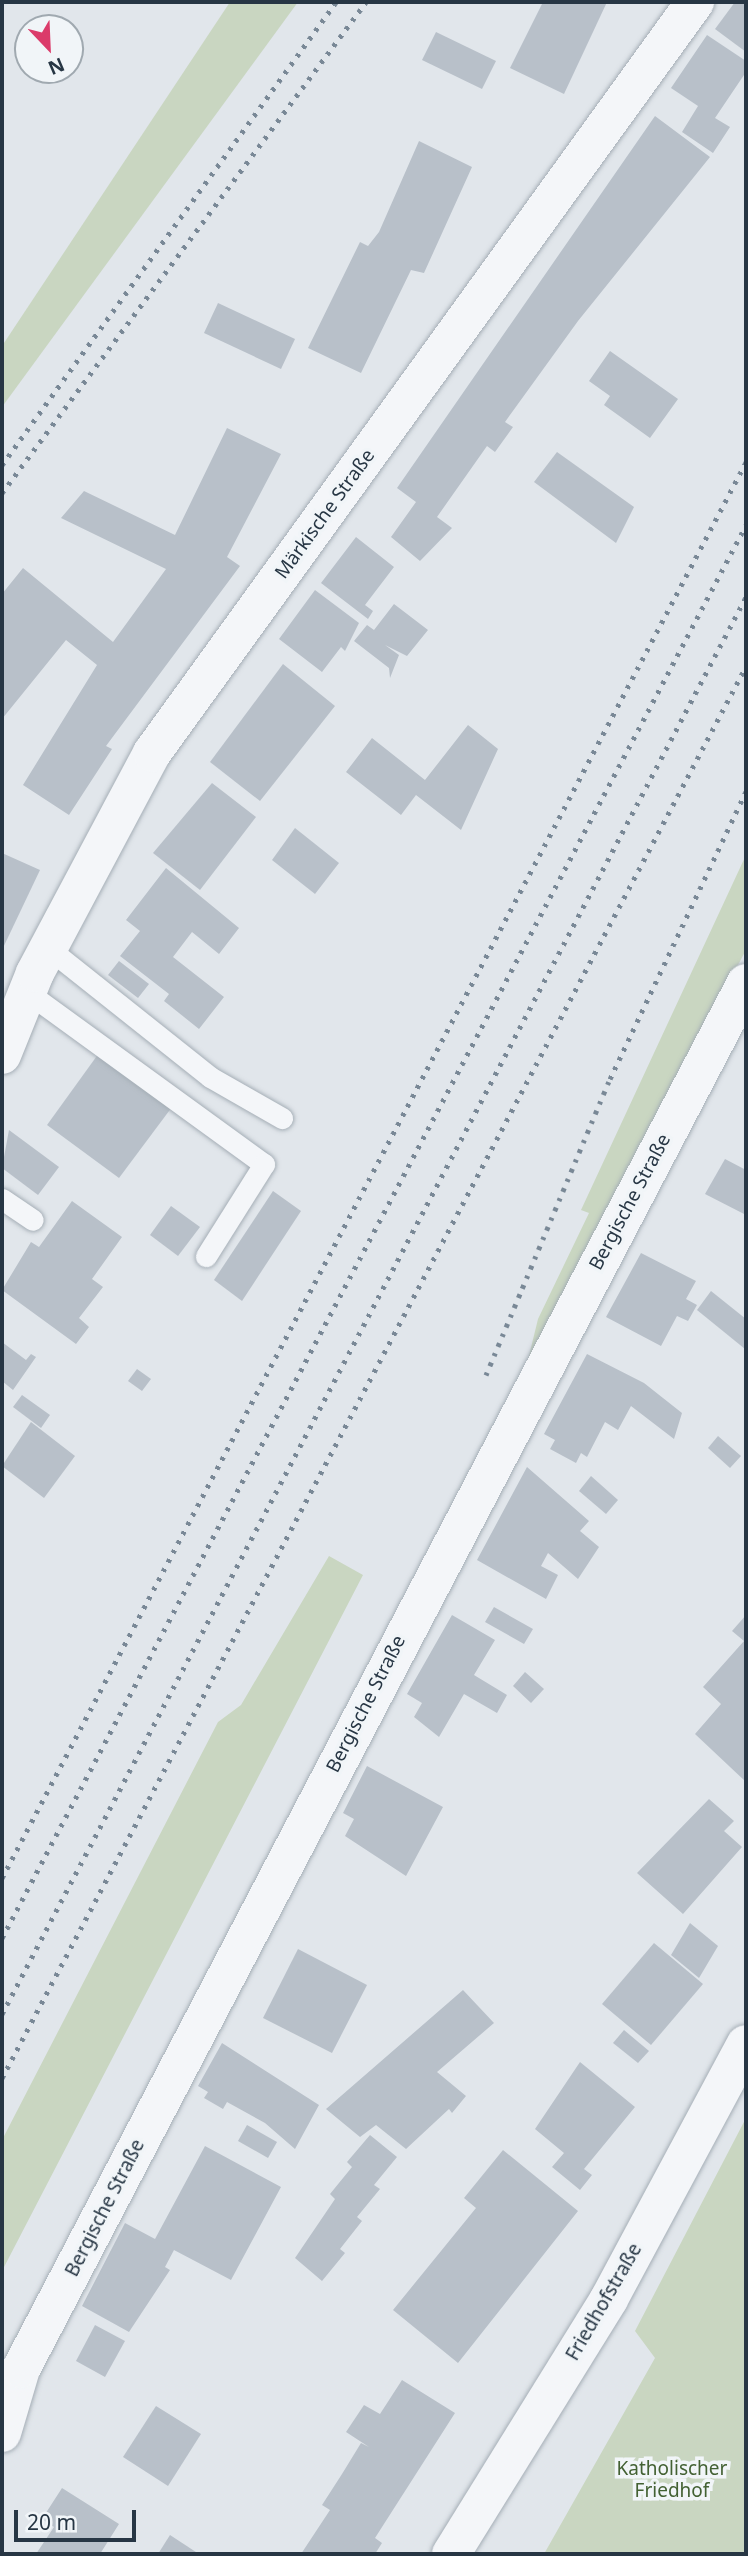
<!DOCTYPE html>
<html>
<head>
<meta charset="utf-8">
<style>
	body { margin:0 }
	#map { position:relative; width:748px; height:2556px; overflow:hidden; background:#e1e6eb; font-family:"Noto Sans",sans-serif }
	div>[style] { position:absolute }
	[style*='--x'] { left:calc(var(--x)*1px); top:calc(var(--y)*1px); width:calc(var(--w)*1px); rotate:calc(var(--a)*1deg) }
	.green>* { inset:0; background:#c9d6c1 }
	.building>* { inset:0; background:#b8c0c9 }
	.roads { filter:drop-shadow(0 0 2px #a5aeb6) drop-shadow(0 0 2px #a5aeb6) }
	.service>* { height:21px; margin:-10.5px; padding:0 10.5px; transform-origin:10.5px; border-radius:10.5px; background:#f4f6f9 }
	.minor>* { height:38px; margin:-19px; padding:0 19px; transform-origin:19px; border-radius:19px; background:#f4f6f9 }
	.rail>* { height:5px; margin-top:-2.5px; transform-origin:0; background:repeating-linear-gradient(90deg,#798896 0 3.5px,transparent 0 10.5px) }
	span { translate:-50% -50%; white-space:nowrap; text-align:center; line-height:1.15; -webkit-text-stroke:7px #f1f5f8; paint-order:stroke }
	.street-label { font-size:19px; color:#273644 }
	.park-label { font-size:19px; color:#436133 }
	.frame { position:absolute; inset:0; border:4px solid #273644; pointer-events:none }
	.north { position:absolute; left:14px; top:14px; width:70px; height:70px; box-sizing:border-box; background:#f1f5f8; border:2px solid #a0a9b0; border-radius:50%; rotate:157deg; font-size:19px; font-weight:700; line-height:28px; text-align:center; color:#273644 }
	.north::after { content:''; display:block; margin:auto; width:24px; height:32px; background:#db3b6a; clip-path:polygon(50% 0,100% 100%,50% 72%,0 100%) }
	.scale { position:absolute; left:14px; top:2510px; width:122px; height:32px; box-sizing:border-box; border:4px solid #273644; border-top:0; padding-left:9px; font-size:21px; line-height:24px; white-space:nowrap; color:#273644; -webkit-text-stroke:5px #f1f5f8; paint-order:stroke }
</style>
</head>
<body>
<div id="map">
	<div class="green">
		<i style="clip-path:polygon(230px 2px,298px 2px,2px 407px,2px 346px)"></i>
		<i style="clip-path:polygon(746px 855px,746px 950px,528px 1360px,538px 1319px,589px 1213px,581px 1210px)"></i>
		<i style="clip-path:polygon(329px 1556px,363px 1575px,2px 2271px,2px 2140px,218px 1722px,241px 1705px)"></i>
		<i style="clip-path:polygon(746px 2118px,746px 2554px,544px 2554px,655px 2358px,635px 2331px)"></i>
	</div>
	<div class="building">
		<i style="clip-path:polygon(543px 2px,607px 2px,564px 94px,510px 68px)"></i>
		<i style="clip-path:polygon(735px 2px,746px 2px,746px 52px,715px 29px)"></i>
		<i style="clip-path:polygon(436px 32px,496px 61px,482px 89px,422px 60px)"></i>
		<i style="clip-path:polygon(707px 35px,746px 61px,746px 72px,715px 118px,730px 127px,713px 153px,682px 132px,698px 106px,671px 88px)"></i>
		<i style="clip-path:polygon(655px 116px,710px 157px,578px 321px,505px 422px,513px 427px,495px 452px,487px 446px,437px 517px,452px 528px,420px 561px,391px 537px,416px 502px,397px 488px)"></i>
		<i style="clip-path:polygon(419px 141px,472px 167px,424px 273px,411px 270px,361px 373px,308px 348px,360px 242px,368px 246px,379px 232px)"></i>
		<i style="clip-path:polygon(218px 303px,295px 339px,281px 369px,204px 333px)"></i>
		<i style="clip-path:polygon(610px 351px,678px 399px,650px 438px,604px 405px,610px 396px,589px 381px)"></i>
		<i style="clip-path:polygon(227px 428px,281px 454px,227px 557px,240px 566px,106px 746px,112px 749px,69px 815px,23px 785px,97px 665px,66px 640px,2px 719px,2px 594px,23px 568px,113px 642px,166px 569px,61px 518px,84px 491px,175px 535px)"></i>
		<i style="clip-path:polygon(557px 452px,634px 507px,616px 543px,534px 482px)"></i>
		<i style="clip-path:polygon(356px 537px,394px 567px,365px 605px,373px 611px,368px 619px,321px 583px)"></i>
		<i style="clip-path:polygon(315px 590px,359px 623px,345px 651px,341px 647px,322px 672px,279px 639px)"></i>
		<i style="clip-path:polygon(394px 604px,428px 630px,407px 656px,385px 645px,399px 655px,390px 678px,389px 668px,354px 641px,367px 625px,374px 630px)"></i>
		<i style="clip-path:polygon(283px 664px,335px 706px,260px 801px,210px 762px)"></i>
		<i style="clip-path:polygon(468px 725px,498px 749px,461px 830px,416px 795px,401px 815px,346px 772px,372px 738px,425px 780px)"></i>
		<i style="clip-path:polygon(212px 783px,256px 817px,200px 890px,153px 853px)"></i>
		<i style="clip-path:polygon(295px 828px,339px 863px,315px 894px,272px 860px)"></i>
		<i style="clip-path:polygon(2px 853px,40px 870px,2px 950px)"></i>
		<i style="clip-path:polygon(166px 868px,239px 928px,219px 954px,192px 932px,173px 957px,224px 997px,199px 1029px,164px 1001px,169px 994px,120px 956px,140px 931px,126px 920px)"></i>
		<i style="clip-path:polygon(119px 961px,149px 984px,138px 998px,108px 975px)"></i>
		<i style="clip-path:polygon(99px 1053px,172px 1107px,119px 1178px,47px 1125px)"></i>
		<i style="clip-path:polygon(9px 1130px,59px 1167px,38px 1195px,2px 1168px)"></i>
		<i style="clip-path:polygon(725px 1159px,746px 1170px,746px 1215px,705px 1194px)"></i>
		<i style="clip-path:polygon(273px 1191px,301px 1211px,242px 1301px,214px 1280px)"></i>
		<i style="clip-path:polygon(72px 1201px,122px 1237px,92px 1279px,103px 1287px,79px 1318px,89px 1327px,76px 1344px,2px 1290px,31px 1242px,39px 1247px)"></i>
		<i style="clip-path:polygon(171px 1206px,200px 1227px,178px 1256px,150px 1235px)"></i>
		<i style="clip-path:polygon(641px 1253px,696px 1281px,686px 1299px,697px 1305px,688px 1321px,677px 1316px,661px 1346px,606px 1317px)"></i>
		<i style="clip-path:polygon(711px 1291px,746px 1319px,745px 1349px,697px 1310px)"></i>
		<i style="clip-path:polygon(2px 1342px,26px 1360px,31px 1354px,36px 1357px,13px 1390px,2px 1381px)"></i>
		<i style="clip-path:polygon(587px 1354px,644px 1383px,682px 1413px,674px 1439px,631px 1406px,618px 1430px,605px 1422px,587px 1457px,581px 1453px,576px 1463px,550px 1449px,555px 1440px,544px 1434px)"></i>
		<i style="clip-path:polygon(137px 1369px,151px 1379px,142px 1391px,128px 1381px)"></i>
		<i style="clip-path:polygon(22px 1395px,50px 1415px,41px 1428px,13px 1407px)"></i>
		<i style="clip-path:polygon(31px 1422px,75px 1456px,44px 1498px,2px 1466px)"></i>
		<i style="clip-path:polygon(718px 1436px,741px 1456px,730px 1468px,708px 1448px)"></i>
		<i style="clip-path:polygon(527px 1467px,589px 1521px,580px 1531px,599px 1547px,578px 1579px,548px 1553px,541px 1566px,558px 1575px,546px 1599px,477px 1560px)"></i>
		<i style="clip-path:polygon(591px 1476px,618px 1500px,606px 1514px,579px 1491px)"></i>
		<i style="clip-path:polygon(494px 1607px,533px 1629px,524px 1644px,485px 1622px)"></i>
		<i style="clip-path:polygon(452px 1615px,495px 1640px,474px 1675px,507px 1695px,497px 1713px,464px 1694px,439px 1737px,414px 1717px,422px 1703px,407px 1694px)"></i>
		<i style="clip-path:polygon(746px 1615px,746px 1782px,695px 1734px,721px 1704px,703px 1687px,744px 1641px,732px 1631px)"></i>
		<i style="clip-path:polygon(525px 1672px,544px 1689px,531px 1703px,513px 1686px)"></i>
		<i style="clip-path:polygon(367px 1766px,443px 1807px,406px 1876px,345px 1836px,354px 1819px,343px 1813px)"></i>
		<i style="clip-path:polygon(709px 1799px,734px 1821px,724px 1831px,742px 1847px,683px 1914px,637px 1873px)"></i>
		<i style="clip-path:polygon(690px 1923px,718px 1946px,699px 1978px,671px 1955px)"></i>
		<i style="clip-path:polygon(654px 1943px,703px 1984px,651px 2045px,602px 2004px)"></i>
		<i style="clip-path:polygon(298px 1949px,367px 1985px,332px 2053px,263px 2018px)"></i>
		<i style="clip-path:polygon(463px 1990px,494px 2023px,437px 2072px,466px 2096px,452px 2113px,449px 2109px,406px 2149px,376px 2125px,360px 2137px,326px 2109px)"></i>
		<i style="clip-path:polygon(624px 2030px,649px 2051px,638px 2063px,613px 2043px)"></i>
		<i style="clip-path:polygon(222px 2043px,319px 2105px,295px 2149px,265px 2123px,227px 2102px,223px 2109px,204px 2098px,208px 2092px,198px 2086px)"></i>
		<i style="clip-path:polygon(580px 2062px,635px 2107px,584px 2169px,592px 2175px,580px 2190px,552px 2167px,564px 2153px,535px 2129px)"></i>
		<i style="clip-path:polygon(247px 2125px,277px 2142px,268px 2158px,238px 2141px)"></i>
		<i style="clip-path:polygon(370px 2135px,397px 2157px,374px 2185px,380px 2189px,357px 2217px,362px 2221px,340px 2249px,345px 2253px,322px 2281px,295px 2258px,335px 2199px,330px 2194px,352px 2167px,347px 2162px)"></i>
		<i style="clip-path:polygon(205px 2146px,281px 2187px,231px 2280px,174px 2250px,165px 2267px,170px 2270px,129px 2332px,82px 2306px,125px 2223px,155px 2239px)"></i>
		<i style="clip-path:polygon(503px 2150px,578px 2211px,458px 2363px,393px 2310px,476px 2208px,464px 2198px)"></i>
		<i style="clip-path:polygon(95px 2325px,125px 2341px,105px 2377px,76px 2361px)"></i>
		<i style="clip-path:polygon(402px 2380px,455px 2413px,375px 2538px,382px 2543px,375px 2554px,301px 2554px,330px 2510px,322px 2505px,342px 2474px,361px 2443px,369px 2447px,346px 2432px,364px 2405px,380px 2414px)"></i>
		<i style="clip-path:polygon(156px 2406px,201px 2434px,168px 2486px,123px 2457px)"></i>
		<i style="clip-path:polygon(62px 2488px,119px 2524px,100px 2554px,36px 2554px,54px 2527px,42px 2519px)"></i>
		<i style="clip-path:polygon(170px 2535px,199px 2554px,158px 2554px)"></i>
	</div>
	<div class="roads">
		<div class="service">
			<i style="--x:48;--y:948;--w:207;--a:38.5"></i>
			<i style="--x:210;--y:1077;--w:83;--a:29.7"></i>
			<i style="--x:27;--y:992;--w:293;--a:36"></i>
			<i style="--x:264;--y:1164;--w:109;--a:122.2"></i>
			<i style="--x:2;--y:1199;--w:37;--a:34"></i>
		</div>
		<div class="minor">
			<i style="--x:2;--y:1055;--w:88;--a:-68.1"></i>
			<i style="--x:35;--y:973;--w:249;--a:-62"></i>
			<i style="--x:152;--y:753;--w:927;--a:-54.13"></i>
			<i style="--x:2;--y:2433;--w:67;--a:-73.5"></i>
			<i style="--x:21;--y:2369;--w:1564;--a:-62.39"></i>
			<i style="--x:451;--y:2554;--w:300;--a:-58.2"></i>
			<i style="--x:609;--y:2299;--w:289;--a:-61.8"></i>
		</div>
	</div>
	<div class="rail">
		<i style="--x:2;--y:465;--w:571;--a:-54.19"></i>
		<i style="--x:2;--y:493;--w:611;--a:-53.45"></i>
		<i style="--x:486;--y:1375;--w:321;--a:-67.3"></i>
		<i style="--x:610;--y:1079;--w:318;--a:-64.7"></i>
		<i style="--x:2;--y:1878;--w:1600;--a:-62.28"></i>
		<i style="--x:2;--y:1938;--w:1597;--a:-62.23"></i>
		<i style="--x:2;--y:2014;--w:1600;--a:-62.3"></i>
		<i style="--x:2;--y:2078;--w:1596;--a:-62.21"></i>
	</div>
	<div class="street-label">
		<span style="left:325px;top:514px;rotate:-54deg">Märkische Straße</span>
		<span style="left:630px;top:1202px;rotate:-62deg">Bergische Straße</span>
		<span style="left:366px;top:1704px;rotate:-63deg">Bergische Straße</span>
		<span style="left:105px;top:2208px;rotate:-63deg">Bergische Straße</span>
		<span style="left:604px;top:2302px;rotate:-60deg">Friedhofstraße</span>
	</div>
	<div class="park-label">
		<span style="left:672px;top:2480px">Katholischer<br>Friedhof</span>
	</div>
	<div class="frame"></div>
	<div class="north">N</div>
	<div class="scale">20 m</div>
</div>
</body>
</html>
